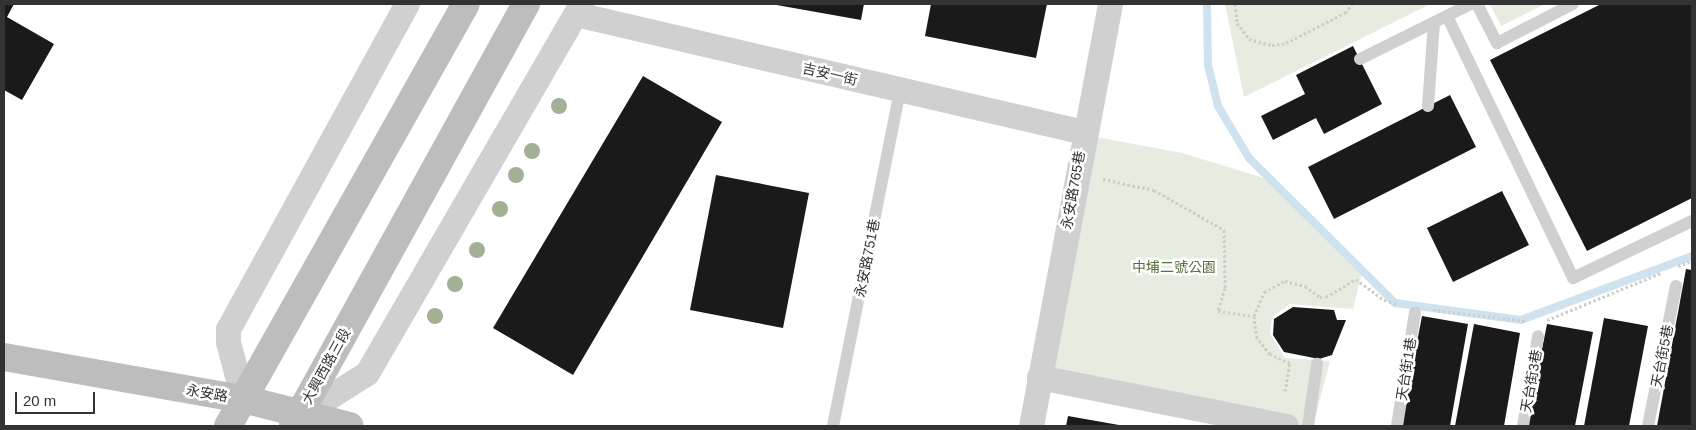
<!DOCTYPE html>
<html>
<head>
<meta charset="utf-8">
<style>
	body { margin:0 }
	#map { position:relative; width:1696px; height:430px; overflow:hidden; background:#fff; font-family:Helvetica,"Noto Sans TC",sans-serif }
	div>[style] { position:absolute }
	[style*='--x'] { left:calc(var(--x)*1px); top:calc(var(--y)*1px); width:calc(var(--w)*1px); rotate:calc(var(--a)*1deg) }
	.green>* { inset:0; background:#e6ecdf }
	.stream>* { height:8px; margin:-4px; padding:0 4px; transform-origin:4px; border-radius:4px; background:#cfe2ee }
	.building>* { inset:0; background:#1a1a1a }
	.path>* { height:3px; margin-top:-1.5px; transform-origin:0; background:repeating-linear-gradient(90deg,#cdcdcd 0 2.5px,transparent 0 5px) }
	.lane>* { height:12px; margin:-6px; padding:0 6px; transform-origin:6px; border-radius:6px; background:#d0d0d0 }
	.street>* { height:25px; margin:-12.5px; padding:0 12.5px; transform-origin:12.5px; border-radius:12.5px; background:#d0d0d0 }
	.secondary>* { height:28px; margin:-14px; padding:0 14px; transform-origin:14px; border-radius:14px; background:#bdbdbd }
	.trees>* { width:16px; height:16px; margin:-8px; border-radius:50%; background:#a2b095 }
	span { translate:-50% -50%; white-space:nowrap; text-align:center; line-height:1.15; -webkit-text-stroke:5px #fff; paint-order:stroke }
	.street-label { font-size:14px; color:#333 }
	.park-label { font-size:14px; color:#56703f }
	.frame { position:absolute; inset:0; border:5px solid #333; pointer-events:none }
	.scale { position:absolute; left:15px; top:392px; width:80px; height:22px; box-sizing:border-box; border:2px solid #333; border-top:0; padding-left:6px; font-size:15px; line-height:18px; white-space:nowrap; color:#333; -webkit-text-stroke:4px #fff; paint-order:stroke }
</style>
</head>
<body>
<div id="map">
	<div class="green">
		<i style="clip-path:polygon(1225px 4px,1430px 4px,1244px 97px)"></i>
		<i style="clip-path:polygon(1490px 4px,1545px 4px,1501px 26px)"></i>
		<i style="clip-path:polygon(1085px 135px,1182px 153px,1264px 178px,1363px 269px,1353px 309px,1290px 304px,1272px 317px,1270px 334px,1285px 358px,1330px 361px,1313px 426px,1297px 426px,1042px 376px)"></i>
	</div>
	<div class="stream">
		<i style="--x:1207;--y:4;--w:61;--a:89.1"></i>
		<i style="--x:1208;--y:65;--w:42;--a:76.3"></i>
		<i style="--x:1218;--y:106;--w:61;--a:59.2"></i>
		<i style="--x:1249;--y:158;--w:206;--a:44.8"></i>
		<i style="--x:1395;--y:303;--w:127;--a:7.7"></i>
		<i style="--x:1521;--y:320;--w:183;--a:-20.5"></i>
	</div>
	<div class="building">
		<i style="clip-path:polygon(4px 4px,14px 4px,7px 17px,54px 44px,22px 100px,4px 90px)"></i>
		<i style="clip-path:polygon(771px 4px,864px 4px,861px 20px)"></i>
		<i style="clip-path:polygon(931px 4px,1047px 4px,1036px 58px,925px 36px)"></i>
		<i style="clip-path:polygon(1601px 4px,1692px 4px,1692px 198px,1587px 251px,1490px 60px)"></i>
		<i style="clip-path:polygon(1353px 46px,1382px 104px,1324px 134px,1316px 118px,1273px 140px,1261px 116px,1305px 94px,1296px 75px)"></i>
		<i style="clip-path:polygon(643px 76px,722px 122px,573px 375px,493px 328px)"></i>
		<i style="clip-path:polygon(1450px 95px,1476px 147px,1334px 219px,1308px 167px)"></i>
		<i style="clip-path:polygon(716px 175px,809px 193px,783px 328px,690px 310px)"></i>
		<i style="clip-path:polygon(1502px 191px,1529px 245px,1453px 282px,1427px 228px)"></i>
		<i style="clip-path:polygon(1686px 269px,1692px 270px,1692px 426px,1657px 426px)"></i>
		<i style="clip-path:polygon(1293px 307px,1334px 310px,1337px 320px,1346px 320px,1332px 355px,1319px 359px,1284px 352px,1273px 335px,1274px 319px)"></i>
		<i style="clip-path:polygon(1422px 316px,1468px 324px,1450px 426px,1401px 426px)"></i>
		<i style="clip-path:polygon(1604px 318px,1648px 326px,1629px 426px,1584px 426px)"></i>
		<i style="clip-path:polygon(1474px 324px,1520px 333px,1504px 426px,1455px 426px)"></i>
		<i style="clip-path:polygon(1547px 324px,1593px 332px,1575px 426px,1527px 426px)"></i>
		<i style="clip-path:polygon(1068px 416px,1119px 425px,1119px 426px,1066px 426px)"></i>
	</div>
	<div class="path">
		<i style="--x:1235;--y:4;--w:19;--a:84"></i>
		<i style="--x:1237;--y:23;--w:20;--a:53"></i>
		<i style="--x:1249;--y:39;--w:24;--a:15"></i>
		<i style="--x:1272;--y:45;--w:14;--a:-8"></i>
		<i style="--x:1286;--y:43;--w:66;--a:-27"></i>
		<i style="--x:1345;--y:13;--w:11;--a:-52"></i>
		<i style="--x:1103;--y:179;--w:52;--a:12.2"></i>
		<i style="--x:1154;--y:190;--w:81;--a:29.7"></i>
		<i style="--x:1224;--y:230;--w:58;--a:89"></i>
		<i style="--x:1225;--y:288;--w:24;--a:107"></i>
		<i style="--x:1218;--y:311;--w:36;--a:8"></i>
		<i style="--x:1678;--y:266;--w:15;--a:-20"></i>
		<i style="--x:1433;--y:310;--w:94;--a:6.7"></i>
		<i style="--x:1547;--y:320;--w:123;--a:-22.4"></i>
		<i style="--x:1285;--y:391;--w:28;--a:-80"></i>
		<i style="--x:1290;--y:363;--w:22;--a:-156"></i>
		<i style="--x:1270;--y:354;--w:21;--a:-129"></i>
		<i style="--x:1257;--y:338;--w:22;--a:-98"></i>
		<i style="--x:1254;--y:316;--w:26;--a:-67"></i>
		<i style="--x:1264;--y:292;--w:24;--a:-28"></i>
		<i style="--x:1285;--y:281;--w:21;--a:14"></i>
		<i style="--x:1305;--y:286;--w:19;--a:36"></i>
		<i style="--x:1320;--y:297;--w:6;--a:0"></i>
		<i style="--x:1326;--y:297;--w:35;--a:-31"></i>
		<i style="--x:1356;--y:279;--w:35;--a:37"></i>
		<i style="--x:1384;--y:300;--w:14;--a:17"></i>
	</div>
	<div class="lane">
		<i style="--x:1477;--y:4;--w:44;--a:62.9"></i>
		<i style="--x:1497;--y:43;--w:85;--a:-27.2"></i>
		<i style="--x:1447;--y:16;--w:291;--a:64.3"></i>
		<i style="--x:1573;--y:278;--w:132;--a:-25.6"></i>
		<i style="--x:1360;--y:59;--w:124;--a:-26.4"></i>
		<i style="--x:1428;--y:106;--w:83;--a:-85.9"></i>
		<i style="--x:833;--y:426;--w:343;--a:-78.7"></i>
		<i style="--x:1308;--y:426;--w:63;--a:-81.7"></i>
		<i style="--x:1397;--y:426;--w:115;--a:-81"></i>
		<i style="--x:1523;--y:426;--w:91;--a:-80.5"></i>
		<i style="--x:1648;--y:426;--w:143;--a:-78.7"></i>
	</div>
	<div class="street">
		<i style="--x:576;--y:14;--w:522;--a:13.08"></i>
		<i style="--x:1039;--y:377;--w:252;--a:11.2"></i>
		<i style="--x:243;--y:399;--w:59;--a:-104.7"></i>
		<i style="--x:228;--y:342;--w:13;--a:-90"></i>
		<i style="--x:228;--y:329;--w:371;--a:-61.2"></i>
		<i style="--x:299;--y:416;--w:80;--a:-32.3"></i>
		<i style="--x:367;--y:373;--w:427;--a:-59.9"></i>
		<i style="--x:1031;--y:426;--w:429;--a:-79.4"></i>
	</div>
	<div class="secondary">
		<i style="--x:4;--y:357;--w:243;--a:10"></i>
		<i style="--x:243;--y:399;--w:110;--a:14.2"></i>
		<i style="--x:228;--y:426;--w:484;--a:-60.6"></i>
		<i style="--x:293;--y:426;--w:482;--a:-61.1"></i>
	</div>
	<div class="trees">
		<i style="left:559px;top:106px"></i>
		<i style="left:532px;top:151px"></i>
		<i style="left:516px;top:175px"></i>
		<i style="left:500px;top:209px"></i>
		<i style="left:477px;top:250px"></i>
		<i style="left:455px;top:284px"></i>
		<i style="left:435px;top:316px"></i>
	</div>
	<div class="street-label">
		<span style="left:830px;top:74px;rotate:13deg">吉安一街</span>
		<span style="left:1073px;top:190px;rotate:-80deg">永安路765巷</span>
		<span style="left:867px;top:258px;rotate:-79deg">永安路751巷</span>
		<span style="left:1662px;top:356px;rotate:-79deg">天台街5巷</span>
		<span style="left:326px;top:366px;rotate:-61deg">大興西路三段</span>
		<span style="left:1406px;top:369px;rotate:-81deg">天台街1巷</span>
		<span style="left:1531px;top:381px;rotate:-80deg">天台街3巷</span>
		<span style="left:207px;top:393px;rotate:10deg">永安路</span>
	</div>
	<div class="park-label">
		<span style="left:1174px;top:267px">中埔二號公園</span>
	</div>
	<div class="frame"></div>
	<div class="scale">20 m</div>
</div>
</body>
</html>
